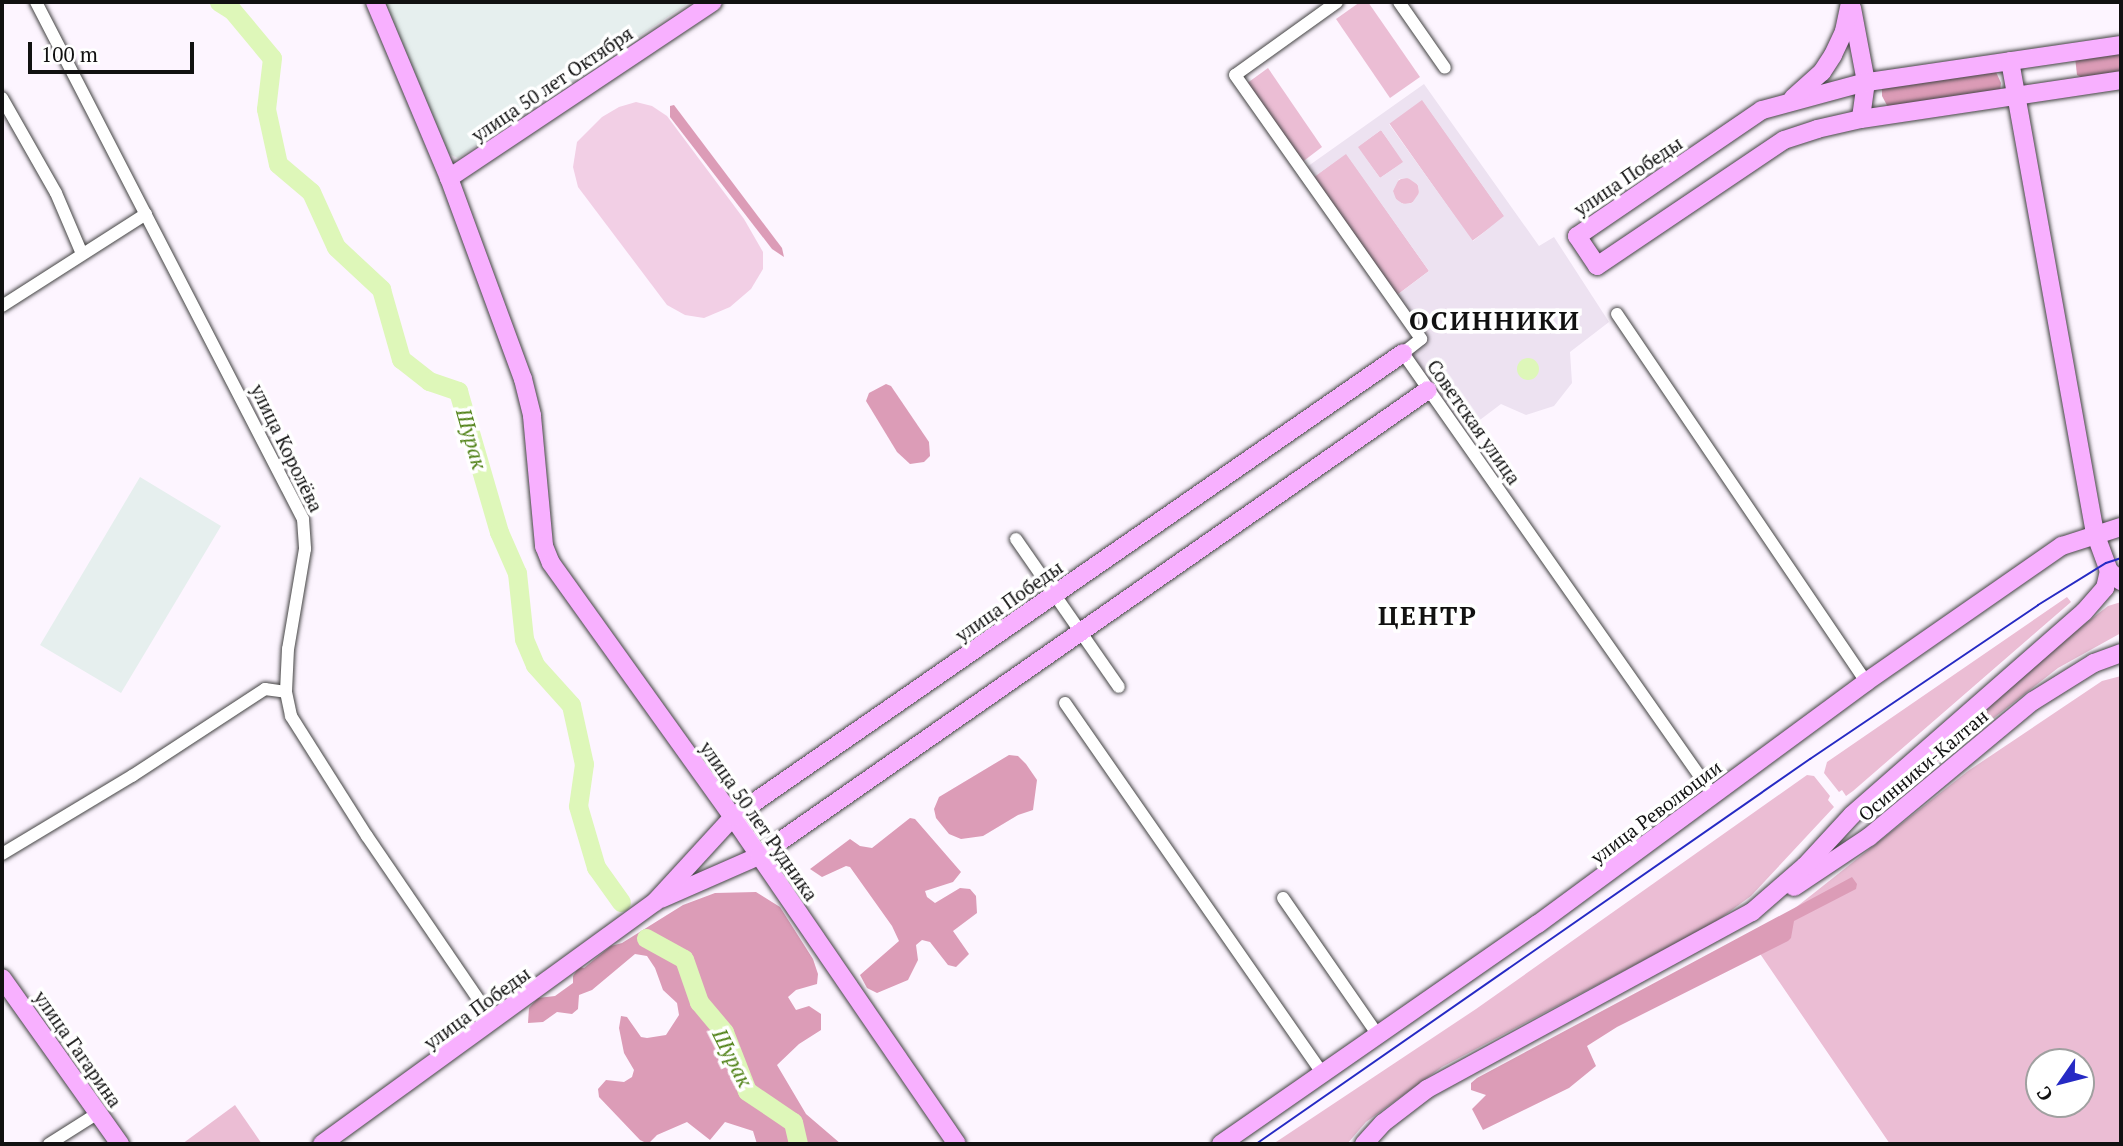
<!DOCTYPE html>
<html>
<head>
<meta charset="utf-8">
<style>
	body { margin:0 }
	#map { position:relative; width:2123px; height:1146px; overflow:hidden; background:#fdf5ff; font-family:"PT Serif",serif }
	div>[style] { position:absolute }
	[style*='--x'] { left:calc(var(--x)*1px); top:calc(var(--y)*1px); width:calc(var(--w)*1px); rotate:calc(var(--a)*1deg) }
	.industrial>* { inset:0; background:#e6efee }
	.green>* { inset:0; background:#ebbdd4 }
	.round { border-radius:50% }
	.forest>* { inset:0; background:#dc9cb7 }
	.pitch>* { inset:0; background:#f2cfe5 }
	.plaza>* { inset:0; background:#ede2f1 }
	.water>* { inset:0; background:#def7b9 }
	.river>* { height:19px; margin:-9.5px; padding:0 9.5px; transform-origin:9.5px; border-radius:9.5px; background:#def7b9 }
	.roads { filter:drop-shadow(0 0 2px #444) drop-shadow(0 0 2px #444) }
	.street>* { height:12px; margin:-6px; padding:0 6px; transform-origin:6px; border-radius:6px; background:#fff }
	.secondary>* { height:18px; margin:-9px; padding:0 9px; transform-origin:9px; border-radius:9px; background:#f8b0ff }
	.tram>* { height:2px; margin:-1px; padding:0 1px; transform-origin:1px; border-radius:1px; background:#262ac4 }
	span { translate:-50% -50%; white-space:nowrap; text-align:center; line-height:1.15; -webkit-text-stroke:7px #fff; paint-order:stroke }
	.street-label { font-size:19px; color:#111 }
	.water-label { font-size:21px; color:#4f8116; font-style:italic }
	.district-label { font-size:26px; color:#111; font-weight:700; letter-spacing:2px }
	.frame { position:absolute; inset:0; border:4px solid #111; pointer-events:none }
	.north { position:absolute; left:2025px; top:1048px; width:70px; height:70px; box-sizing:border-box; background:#fff; border:2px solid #a0a0a0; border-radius:50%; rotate:235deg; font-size:19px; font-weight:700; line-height:28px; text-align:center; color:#111 }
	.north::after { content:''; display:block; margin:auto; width:24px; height:32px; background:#262ac4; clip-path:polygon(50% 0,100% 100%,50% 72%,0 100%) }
	.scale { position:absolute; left:28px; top:42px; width:166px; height:32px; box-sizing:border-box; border:4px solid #111; border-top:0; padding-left:9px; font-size:21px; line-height:24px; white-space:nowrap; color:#111; -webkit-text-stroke:5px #fff; paint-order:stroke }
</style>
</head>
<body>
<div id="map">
	<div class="industrial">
		<i style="clip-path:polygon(383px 2px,690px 2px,458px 158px,449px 154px,439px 141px)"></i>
		<i style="clip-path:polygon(140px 477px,221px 526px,121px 693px,40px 645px)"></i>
	</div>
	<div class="green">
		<i style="clip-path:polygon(1360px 2px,1368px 2px,1420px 77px,1390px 98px,1336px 19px)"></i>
		<i style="clip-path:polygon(1268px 68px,1322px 147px,1301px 163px,1246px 84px)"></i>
		<i style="clip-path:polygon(1422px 99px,1505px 217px,1472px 241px,1389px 123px)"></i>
		<i style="clip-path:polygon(1381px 130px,1404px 162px,1380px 178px,1357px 147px)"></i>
		<i style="clip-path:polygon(1346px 153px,1429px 271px,1397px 295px,1314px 177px)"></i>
		<i class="round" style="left:1393px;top:178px;width:26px;height:26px"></i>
		<i style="clip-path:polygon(2067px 597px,2071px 602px,1853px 791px,1846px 796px,1842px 790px,1839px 792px,1824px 773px,1827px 762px)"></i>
		<i style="clip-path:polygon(2121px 602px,2121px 633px,2058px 668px,1905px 787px,1901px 786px,2063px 641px,2108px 606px)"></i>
		<i style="clip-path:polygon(evenodd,2121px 676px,2121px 1144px,1890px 1144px,1752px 942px,1968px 771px,2102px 681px,2121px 676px,2039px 1062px,2081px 1062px,2081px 1104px,2039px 1104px,2039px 1062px)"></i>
		<i style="clip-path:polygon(1807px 775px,1814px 776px,1830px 796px,1828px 800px,1834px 807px,1751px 896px,1714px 923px,1442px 1067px,1366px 1122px,1347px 1144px,1273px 1144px,1476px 1009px)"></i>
		<i style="clip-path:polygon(235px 1105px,262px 1144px,182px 1144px)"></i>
	</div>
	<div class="forest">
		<i style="clip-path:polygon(2121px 49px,2121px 76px,2084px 79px,2077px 75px,2075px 57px)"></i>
		<i style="clip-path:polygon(1996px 72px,2001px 83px,2000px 92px,1889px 109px,1882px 96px,1882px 89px,1889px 82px)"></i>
		<i style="clip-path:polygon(674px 105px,782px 248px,784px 257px,772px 249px,670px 117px,670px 106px)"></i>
		<i style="clip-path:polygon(886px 384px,891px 386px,929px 442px,930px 456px,924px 462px,910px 464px,897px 452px,866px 401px,869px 393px)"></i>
		<i style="clip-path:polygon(1009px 755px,1018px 756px,1026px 764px,1037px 780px,1033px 810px,1018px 815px,983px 836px,961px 839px,949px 834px,936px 818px,934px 809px,939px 797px)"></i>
		<i style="clip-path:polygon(910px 818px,915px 819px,961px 872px,953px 882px,925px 891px,927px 897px,935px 903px,960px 888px,970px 889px,976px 896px,977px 913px,953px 931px,969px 954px,956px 967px,948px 965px,930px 942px,922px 940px,916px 945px,918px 960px,908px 980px,877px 993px,867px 988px,860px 975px,899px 941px,892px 926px,850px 867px,846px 866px,822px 877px,810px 869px,850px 839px,860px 846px,872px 848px)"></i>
		<i style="clip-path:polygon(1852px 877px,1857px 884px,1856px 889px,1794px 921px,1791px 938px,1788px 941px,1617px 1027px,1587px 1046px,1596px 1066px,1569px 1088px,1483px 1130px,1472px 1109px,1486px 1095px,1471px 1090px,1471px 1083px,1477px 1078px)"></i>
		<i style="clip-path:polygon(756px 892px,780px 907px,813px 959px,818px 974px,817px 984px,796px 990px,788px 997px,796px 1010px,809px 1006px,821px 1014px,821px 1030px,799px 1044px,777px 1065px,806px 1114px,841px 1144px,757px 1144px,753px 1131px,725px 1122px,710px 1140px,687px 1122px,657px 1135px,648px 1144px,640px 1140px,599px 1097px,598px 1089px,606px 1080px,624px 1082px,632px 1077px,634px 1070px,624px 1053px,619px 1028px,621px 1016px,627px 1017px,641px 1037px,647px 1038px,666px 1035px,679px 1015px,677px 1003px,663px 990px,655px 968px,647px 956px,635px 954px,592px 990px,579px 995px,578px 1009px,572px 1014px,557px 1012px,543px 1022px,528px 1023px,529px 1008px,538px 998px,555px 996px,573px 983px,573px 976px,579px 967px,584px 968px,611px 946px,622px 943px,683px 905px,715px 893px)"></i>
	</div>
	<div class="pitch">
		<i style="clip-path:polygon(636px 102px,652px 106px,667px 116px,744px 219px,763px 252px,763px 269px,751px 289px,730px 307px,704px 318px,685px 315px,667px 305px,578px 187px,573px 167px,577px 142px,602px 117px,619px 107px)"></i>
	</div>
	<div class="plaza">
		<i style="clip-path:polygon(evenodd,1424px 84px,1539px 246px,1554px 237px,1609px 322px,1570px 352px,1572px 383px,1554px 406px,1526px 415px,1501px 404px,1464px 432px,1400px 345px,1413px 336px,1297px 174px,1424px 84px,1422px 100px,1504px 216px,1473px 241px,1389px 124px,1422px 100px,1424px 84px,1381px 130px,1403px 162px,1380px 178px,1358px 147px,1381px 130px,1424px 84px,1346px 154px,1429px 271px,1397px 295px,1314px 177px,1346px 154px,1424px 84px,1408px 178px,1418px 185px,1419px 193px,1412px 203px,1403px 204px,1396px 199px,1393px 191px,1399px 179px,1408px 178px)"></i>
	</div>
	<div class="water">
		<i class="round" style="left:1517px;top:358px;width:22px;height:22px"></i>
	</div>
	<div class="river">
		<i style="--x:219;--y:2;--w:15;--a:32"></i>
		<i style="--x:232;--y:10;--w:62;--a:50.2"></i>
		<i style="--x:272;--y:58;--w:51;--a:96.7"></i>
		<i style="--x:266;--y:109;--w:56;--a:77.7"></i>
		<i style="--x:278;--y:164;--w:43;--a:40.3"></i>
		<i style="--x:311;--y:192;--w:60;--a:65.6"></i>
		<i style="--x:336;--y:247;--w:62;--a:43"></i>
		<i style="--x:381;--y:289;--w:73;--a:74.1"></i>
		<i style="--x:401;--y:359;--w:36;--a:38"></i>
		<i style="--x:429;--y:381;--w:31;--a:19"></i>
		<i style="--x:458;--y:391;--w:147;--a:73.8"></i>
		<i style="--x:499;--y:532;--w:45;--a:66.3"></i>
		<i style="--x:517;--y:573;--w:66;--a:83.9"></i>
		<i style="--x:524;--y:639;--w:28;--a:67"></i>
		<i style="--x:535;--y:665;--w:54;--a:48"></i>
		<i style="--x:571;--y:705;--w:60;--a:77.6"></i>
		<i style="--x:584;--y:764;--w:42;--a:98.1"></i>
		<i style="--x:578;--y:806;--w:64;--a:73.6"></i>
		<i style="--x:596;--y:867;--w:43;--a:54.5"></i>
		<i style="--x:646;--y:938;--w:43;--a:28.9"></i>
		<i style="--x:684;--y:959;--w:46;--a:70.8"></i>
		<i style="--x:699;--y:1002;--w:39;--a:50"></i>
		<i style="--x:724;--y:1032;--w:63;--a:68.7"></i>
		<i style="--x:747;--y:1091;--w:55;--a:34"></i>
		<i style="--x:793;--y:1122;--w:23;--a:77"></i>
	</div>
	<div class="roads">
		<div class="street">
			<i style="--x:36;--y:2;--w:582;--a:62.69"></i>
			<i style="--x:303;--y:519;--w:30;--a:86"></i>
			<i style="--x:305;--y:549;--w:101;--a:99.6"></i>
			<i style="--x:288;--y:649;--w:43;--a:92.7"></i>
			<i style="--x:286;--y:692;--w:25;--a:78"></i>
			<i style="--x:291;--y:716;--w:142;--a:57.7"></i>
			<i style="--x:367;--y:836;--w:225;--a:55.7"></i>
			<i style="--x:1337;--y:2;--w:125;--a:144.4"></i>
			<i style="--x:1235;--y:75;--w:323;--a:54.8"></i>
			<i style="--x:1421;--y:339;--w:23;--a:142"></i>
			<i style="--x:1403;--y:353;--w:540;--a:54.96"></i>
			<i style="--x:1399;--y:2;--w:80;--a:55.1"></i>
			<i style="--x:2;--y:98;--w:109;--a:60.4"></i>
			<i style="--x:56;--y:193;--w:66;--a:66.9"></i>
			<i style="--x:2;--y:306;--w:171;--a:-32.6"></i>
			<i style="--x:1617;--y:314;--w:444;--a:55.9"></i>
			<i style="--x:1016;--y:539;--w:180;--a:55.2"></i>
			<i style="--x:1065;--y:703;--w:450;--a:55.2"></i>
			<i style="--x:2;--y:854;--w:152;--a:-31"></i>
			<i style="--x:132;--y:776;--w:159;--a:-33.2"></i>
			<i style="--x:265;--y:689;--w:21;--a:8"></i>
			<i style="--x:1283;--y:898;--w:165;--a:55.3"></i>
			<i style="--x:49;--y:1144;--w:58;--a:-32.3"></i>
		</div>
		<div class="secondary">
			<i style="--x:375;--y:2;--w:191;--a:67.2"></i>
			<i style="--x:449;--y:178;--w:214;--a:69.8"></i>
			<i style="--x:523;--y:379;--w:38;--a:76"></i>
			<i style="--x:532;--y:416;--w:131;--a:84.7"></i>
			<i style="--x:544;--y:546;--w:18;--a:68"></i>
			<i style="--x:551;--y:563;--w:312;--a:54.4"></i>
			<i style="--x:733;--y:817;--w:396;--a:55.6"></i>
			<i style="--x:1852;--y:8;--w:75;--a:79.3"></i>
			<i style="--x:1866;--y:82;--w:37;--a:98"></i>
			<i style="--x:2121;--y:45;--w:258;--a:171.7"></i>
			<i style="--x:1866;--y:82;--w:108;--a:164.9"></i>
			<i style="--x:1762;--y:110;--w:224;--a:145.7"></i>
			<i style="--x:1577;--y:236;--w:36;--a:56"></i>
			<i style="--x:1597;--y:266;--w:225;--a:-34"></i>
			<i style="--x:1784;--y:140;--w:35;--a:-18"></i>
			<i style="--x:1817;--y:129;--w:45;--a:-12.8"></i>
			<i style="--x:1861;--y:119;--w:263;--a:-8.5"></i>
			<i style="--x:2010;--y:61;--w:480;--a:79.8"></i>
			<i style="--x:2095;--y:533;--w:40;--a:69.8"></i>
			<i style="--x:1793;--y:98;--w:39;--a:-42"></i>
			<i style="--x:1822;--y:72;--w:20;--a:-57"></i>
			<i style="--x:1833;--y:55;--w:26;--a:-65"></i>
			<i style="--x:1844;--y:31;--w:30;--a:-78"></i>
			<i style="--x:449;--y:178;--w:317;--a:-33.7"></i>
			<i style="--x:1794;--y:887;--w:90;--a:-33.7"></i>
			<i style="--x:1869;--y:837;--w:213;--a:-39.7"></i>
			<i style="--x:2033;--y:701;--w:72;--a:-31.9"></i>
			<i style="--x:2094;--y:663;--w:29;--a:-20"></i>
			<i style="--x:661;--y:899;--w:107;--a:-23.7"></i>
			<i style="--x:759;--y:856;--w:815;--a:-34.86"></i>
			<i style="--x:2;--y:978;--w:204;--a:54.6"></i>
			<i style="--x:322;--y:1144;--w:412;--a:-36"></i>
			<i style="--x:655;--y:902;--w:115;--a:-47.5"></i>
			<i style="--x:733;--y:817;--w:815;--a:-34.7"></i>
			<i style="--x:1221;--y:1144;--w:386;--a:-34.8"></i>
			<i style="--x:1538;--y:924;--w:408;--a:-36.4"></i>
			<i style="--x:1866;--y:682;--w:239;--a:-34.8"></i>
			<i style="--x:2062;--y:546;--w:62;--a:-17.9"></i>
			<i style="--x:1364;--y:1144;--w:28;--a:-48"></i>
			<i style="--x:1383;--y:1123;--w:56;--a:-37.7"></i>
			<i style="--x:1427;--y:1089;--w:370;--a:-28.6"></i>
			<i style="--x:1752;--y:912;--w:70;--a:-41"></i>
			<i style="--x:1805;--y:866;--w:69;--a:-47.3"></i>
			<i style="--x:1852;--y:815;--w:308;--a:-41.2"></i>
			<i style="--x:2084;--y:612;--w:32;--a:-49"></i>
			<i style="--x:2105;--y:588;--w:17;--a:-77"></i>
			<i style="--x:2109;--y:571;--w:16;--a:40"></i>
		</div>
	</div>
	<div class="tram">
		<i style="--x:1256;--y:1144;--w:675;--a:-34.8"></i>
		<i style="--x:1810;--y:759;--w:275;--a:-34"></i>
		<i style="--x:2038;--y:605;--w:80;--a:-31.7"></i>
		<i style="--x:2106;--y:563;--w:16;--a:-18"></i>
	</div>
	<div class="street-label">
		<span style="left:552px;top:84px;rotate:-34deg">улица 50 лет Октября</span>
		<span style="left:1628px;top:176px;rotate:-34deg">улица Победы</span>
		<span style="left:1474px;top:422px;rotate:55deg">Советская улица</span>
		<span style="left:287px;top:448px;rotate:64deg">улица Королёва</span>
		<span style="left:1009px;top:601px;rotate:-35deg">улица Победы</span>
		<span style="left:1923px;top:765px;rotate:-40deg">Осинники-Калтан</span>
		<span style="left:1656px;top:812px;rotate:-37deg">улица Революции</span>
		<span style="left:759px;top:821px;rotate:55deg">улица 50 лет Рудника</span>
		<span style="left:477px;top:1008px;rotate:-36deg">улица Победы</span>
		<span style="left:78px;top:1049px;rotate:55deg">улица Гагарина</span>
	</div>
	<div class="water-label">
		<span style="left:472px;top:439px;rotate:74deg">Шурак</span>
		<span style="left:733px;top:1058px;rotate:63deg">Шурак</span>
	</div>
	<div class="district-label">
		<span style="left:1495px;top:321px">ОСИННИКИ</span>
		<span style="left:1428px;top:616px">ЦЕНТР</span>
	</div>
	<div class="frame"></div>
	<div class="north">С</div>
	<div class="scale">100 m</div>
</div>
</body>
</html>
